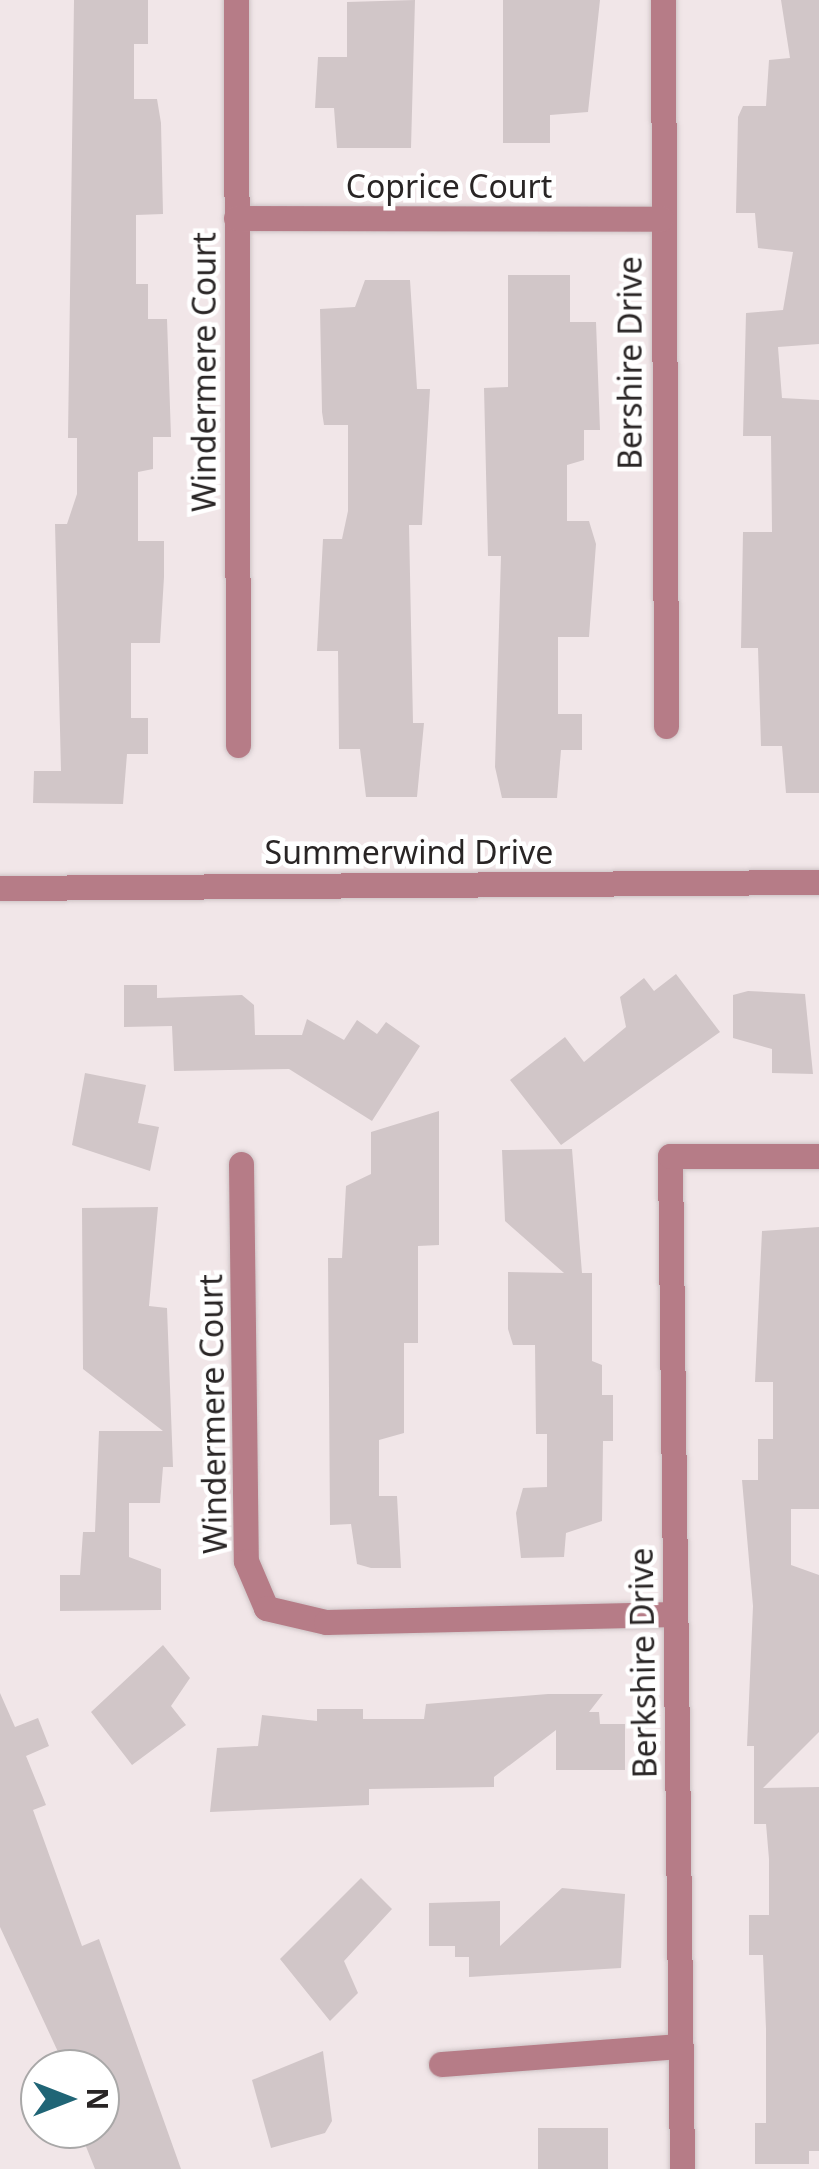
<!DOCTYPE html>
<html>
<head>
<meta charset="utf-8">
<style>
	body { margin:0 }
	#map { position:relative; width:819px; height:2169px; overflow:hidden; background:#f1e6e8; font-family:"Noto Sans",sans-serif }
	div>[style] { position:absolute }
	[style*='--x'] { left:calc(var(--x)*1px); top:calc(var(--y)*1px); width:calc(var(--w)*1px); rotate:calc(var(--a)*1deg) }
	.building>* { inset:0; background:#d1c6c8 }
	.roads { filter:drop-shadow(0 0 2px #cdc3c5) drop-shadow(0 0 2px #cdc3c5) }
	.minor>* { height:25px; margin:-12.5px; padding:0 12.5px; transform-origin:12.5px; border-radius:12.5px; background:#b67c87 }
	span { translate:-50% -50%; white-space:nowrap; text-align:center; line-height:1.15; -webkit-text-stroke:9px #fff; paint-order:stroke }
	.street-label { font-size:32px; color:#292525 }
	.north { position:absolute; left:20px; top:2049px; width:100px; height:100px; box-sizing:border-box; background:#fff; border:2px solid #a9a8a8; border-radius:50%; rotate:90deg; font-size:28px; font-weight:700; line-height:40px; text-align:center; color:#292525 }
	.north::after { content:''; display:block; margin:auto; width:35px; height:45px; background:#206576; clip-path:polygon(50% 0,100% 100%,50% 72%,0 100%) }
</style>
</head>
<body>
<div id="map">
	<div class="building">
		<i style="clip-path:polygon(74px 0,148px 0,148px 44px,134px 44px,134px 99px,157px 99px,161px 123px,163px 214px,136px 215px,136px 284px,148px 284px,148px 319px,167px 319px,171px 437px,153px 437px,153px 469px,138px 472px,138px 541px,164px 541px,164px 577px,160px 643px,131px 643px,131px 718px,148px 718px,148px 754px,127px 754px,123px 804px,33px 803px,34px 771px,61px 771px,55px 524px,67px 524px,77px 494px,77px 438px,68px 438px)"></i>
		<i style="clip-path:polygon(415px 0,411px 148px,337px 148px,334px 108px,315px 108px,318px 57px,347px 57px,347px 2px)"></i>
		<i style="clip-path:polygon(503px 0,600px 0,588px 112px,550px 115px,550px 143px,503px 143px)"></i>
		<i style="clip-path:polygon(781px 0,819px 0,819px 344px,778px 347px,782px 398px,819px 400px,819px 793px,786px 793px,782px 746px,761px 746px,758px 648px,741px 648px,743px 532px,772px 532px,771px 436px,743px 436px,746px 313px,783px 310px,793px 252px,758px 248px,755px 213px,736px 213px,738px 117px,743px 106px,766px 106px,769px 60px,790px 58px)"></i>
		<i style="clip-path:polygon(508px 275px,570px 275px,570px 322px,596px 322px,600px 430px,584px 430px,584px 460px,567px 465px,567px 521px,589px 521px,596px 544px,589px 637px,558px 637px,558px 714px,582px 714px,582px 750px,561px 750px,557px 798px,502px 798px,495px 767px,501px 556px,488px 556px,484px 388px,508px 387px)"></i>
		<i style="clip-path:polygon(365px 280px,410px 280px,417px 389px,430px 389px,422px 525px,409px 525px,413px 723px,424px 723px,417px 797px,366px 797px,360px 749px,339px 749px,338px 651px,317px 651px,323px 539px,342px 539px,348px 511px,348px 425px,324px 425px,322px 412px,320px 309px,355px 307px)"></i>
		<i style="clip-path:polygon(676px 974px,720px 1032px,561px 1145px,510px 1080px,565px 1037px,584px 1062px,626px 1027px,620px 997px,644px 978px,654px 991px)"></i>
		<i style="clip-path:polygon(124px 985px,157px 985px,157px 998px,242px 995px,254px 1005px,255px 1035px,302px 1035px,307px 1019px,344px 1040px,357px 1020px,377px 1034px,386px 1022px,420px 1046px,372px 1121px,289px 1069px,174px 1071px,172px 1026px,124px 1027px)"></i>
		<i style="clip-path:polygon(748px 991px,805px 994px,813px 1074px,772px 1073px,772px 1049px,733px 1038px,733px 995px)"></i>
		<i style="clip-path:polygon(85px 1073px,146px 1085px,138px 1123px,159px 1127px,150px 1171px,72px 1145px)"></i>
		<i style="clip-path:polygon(439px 1111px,439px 1245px,418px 1246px,418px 1343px,404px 1343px,404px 1433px,379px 1440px,379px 1496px,397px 1496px,401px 1568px,371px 1568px,357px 1564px,351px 1524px,330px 1525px,328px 1258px,342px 1258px,346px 1186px,371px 1174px,371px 1132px)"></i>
		<i style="clip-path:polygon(572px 1149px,582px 1273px,592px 1273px,592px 1361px,602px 1365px,602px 1395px,613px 1395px,613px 1441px,603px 1441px,602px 1521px,566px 1533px,564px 1557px,521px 1558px,516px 1513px,523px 1488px,547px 1487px,547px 1434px,536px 1434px,535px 1345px,513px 1345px,508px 1329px,508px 1272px,564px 1273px,505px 1221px,502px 1150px)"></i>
		<i style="clip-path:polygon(158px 1207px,149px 1306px,167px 1308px,173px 1467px,163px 1467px,160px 1503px,129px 1503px,129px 1557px,161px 1569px,161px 1610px,60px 1611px,60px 1575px,80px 1575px,83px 1532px,95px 1532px,99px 1431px,163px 1431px,83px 1369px,82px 1208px)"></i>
		<i style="clip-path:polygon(819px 1227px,819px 1509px,791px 1509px,791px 1565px,819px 1575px,819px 1732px,763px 1788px,819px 1787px,819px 2151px,809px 2151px,809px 2164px,755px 2164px,755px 2123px,766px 2123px,766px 2029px,763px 1955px,749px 1955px,749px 1915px,769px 1915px,769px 1859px,766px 1824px,754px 1824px,754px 1746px,747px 1746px,753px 1606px,742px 1480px,758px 1480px,758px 1439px,773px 1439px,773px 1382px,755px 1382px,762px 1231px)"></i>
		<i style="clip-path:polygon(163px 1645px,190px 1678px,171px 1706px,186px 1725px,132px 1765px,91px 1712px)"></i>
		<i style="clip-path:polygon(0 1693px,15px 1727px,38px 1718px,49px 1746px,26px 1756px,46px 1805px,33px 1810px,82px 1946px,99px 1939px,181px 2169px,95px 2169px,79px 2129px,100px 2129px,100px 2069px,66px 2069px,0 1927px)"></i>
		<i style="clip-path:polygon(548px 1694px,603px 1694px,589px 1712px,599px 1712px,600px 1724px,625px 1724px,625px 1770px,556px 1770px,556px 1730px,494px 1777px,494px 1787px,369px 1789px,369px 1805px,210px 1812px,217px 1748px,258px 1746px,262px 1715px,317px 1721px,317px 1709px,363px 1709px,363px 1719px,424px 1719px,426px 1704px)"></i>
		<i style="clip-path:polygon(361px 1878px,392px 1909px,344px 1961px,358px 1993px,330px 2021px,280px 1959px)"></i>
		<i style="clip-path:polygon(562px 1888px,625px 1894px,621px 1968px,469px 1977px,469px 1957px,455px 1957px,455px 1946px,429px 1946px,429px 1903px,500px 1901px,500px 1946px)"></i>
		<i style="clip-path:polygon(323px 2051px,332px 2121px,325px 2133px,271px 2148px,252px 2080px)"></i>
		<i style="clip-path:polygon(538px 2128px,608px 2128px,608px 2169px,538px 2169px)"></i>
	</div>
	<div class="roads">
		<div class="minor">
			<i style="--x:236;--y:0;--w:745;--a:89.85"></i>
			<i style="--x:663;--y:0;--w:726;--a:89.76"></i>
			<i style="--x:236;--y:218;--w:425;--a:0.1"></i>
			<i style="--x:0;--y:888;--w:819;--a:-0.42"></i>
			<i style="--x:241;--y:1164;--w:397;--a:89.3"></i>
			<i style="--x:246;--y:1561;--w:51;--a:66.9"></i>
			<i style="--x:266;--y:1608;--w:62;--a:13.1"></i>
			<i style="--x:326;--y:1622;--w:349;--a:-1.3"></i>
			<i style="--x:441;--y:2064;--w:240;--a:-4.3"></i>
			<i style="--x:682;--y:2169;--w:1013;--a:-90.68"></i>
			<i style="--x:670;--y:1156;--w:149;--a:0"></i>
		</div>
	</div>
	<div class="street-label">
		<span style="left:449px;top:186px">Coprice Court</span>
		<span style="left:630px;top:363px;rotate:-90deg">Bershire Drive</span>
		<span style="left:204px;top:372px;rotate:-90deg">Windermere Court</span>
		<span style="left:409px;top:852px">Summerwind Drive</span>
		<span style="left:213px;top:1414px;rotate:-91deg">Windermere Court</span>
		<span style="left:643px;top:1663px;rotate:-91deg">Berkshire Drive</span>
	</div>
	<div class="north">N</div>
</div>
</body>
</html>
